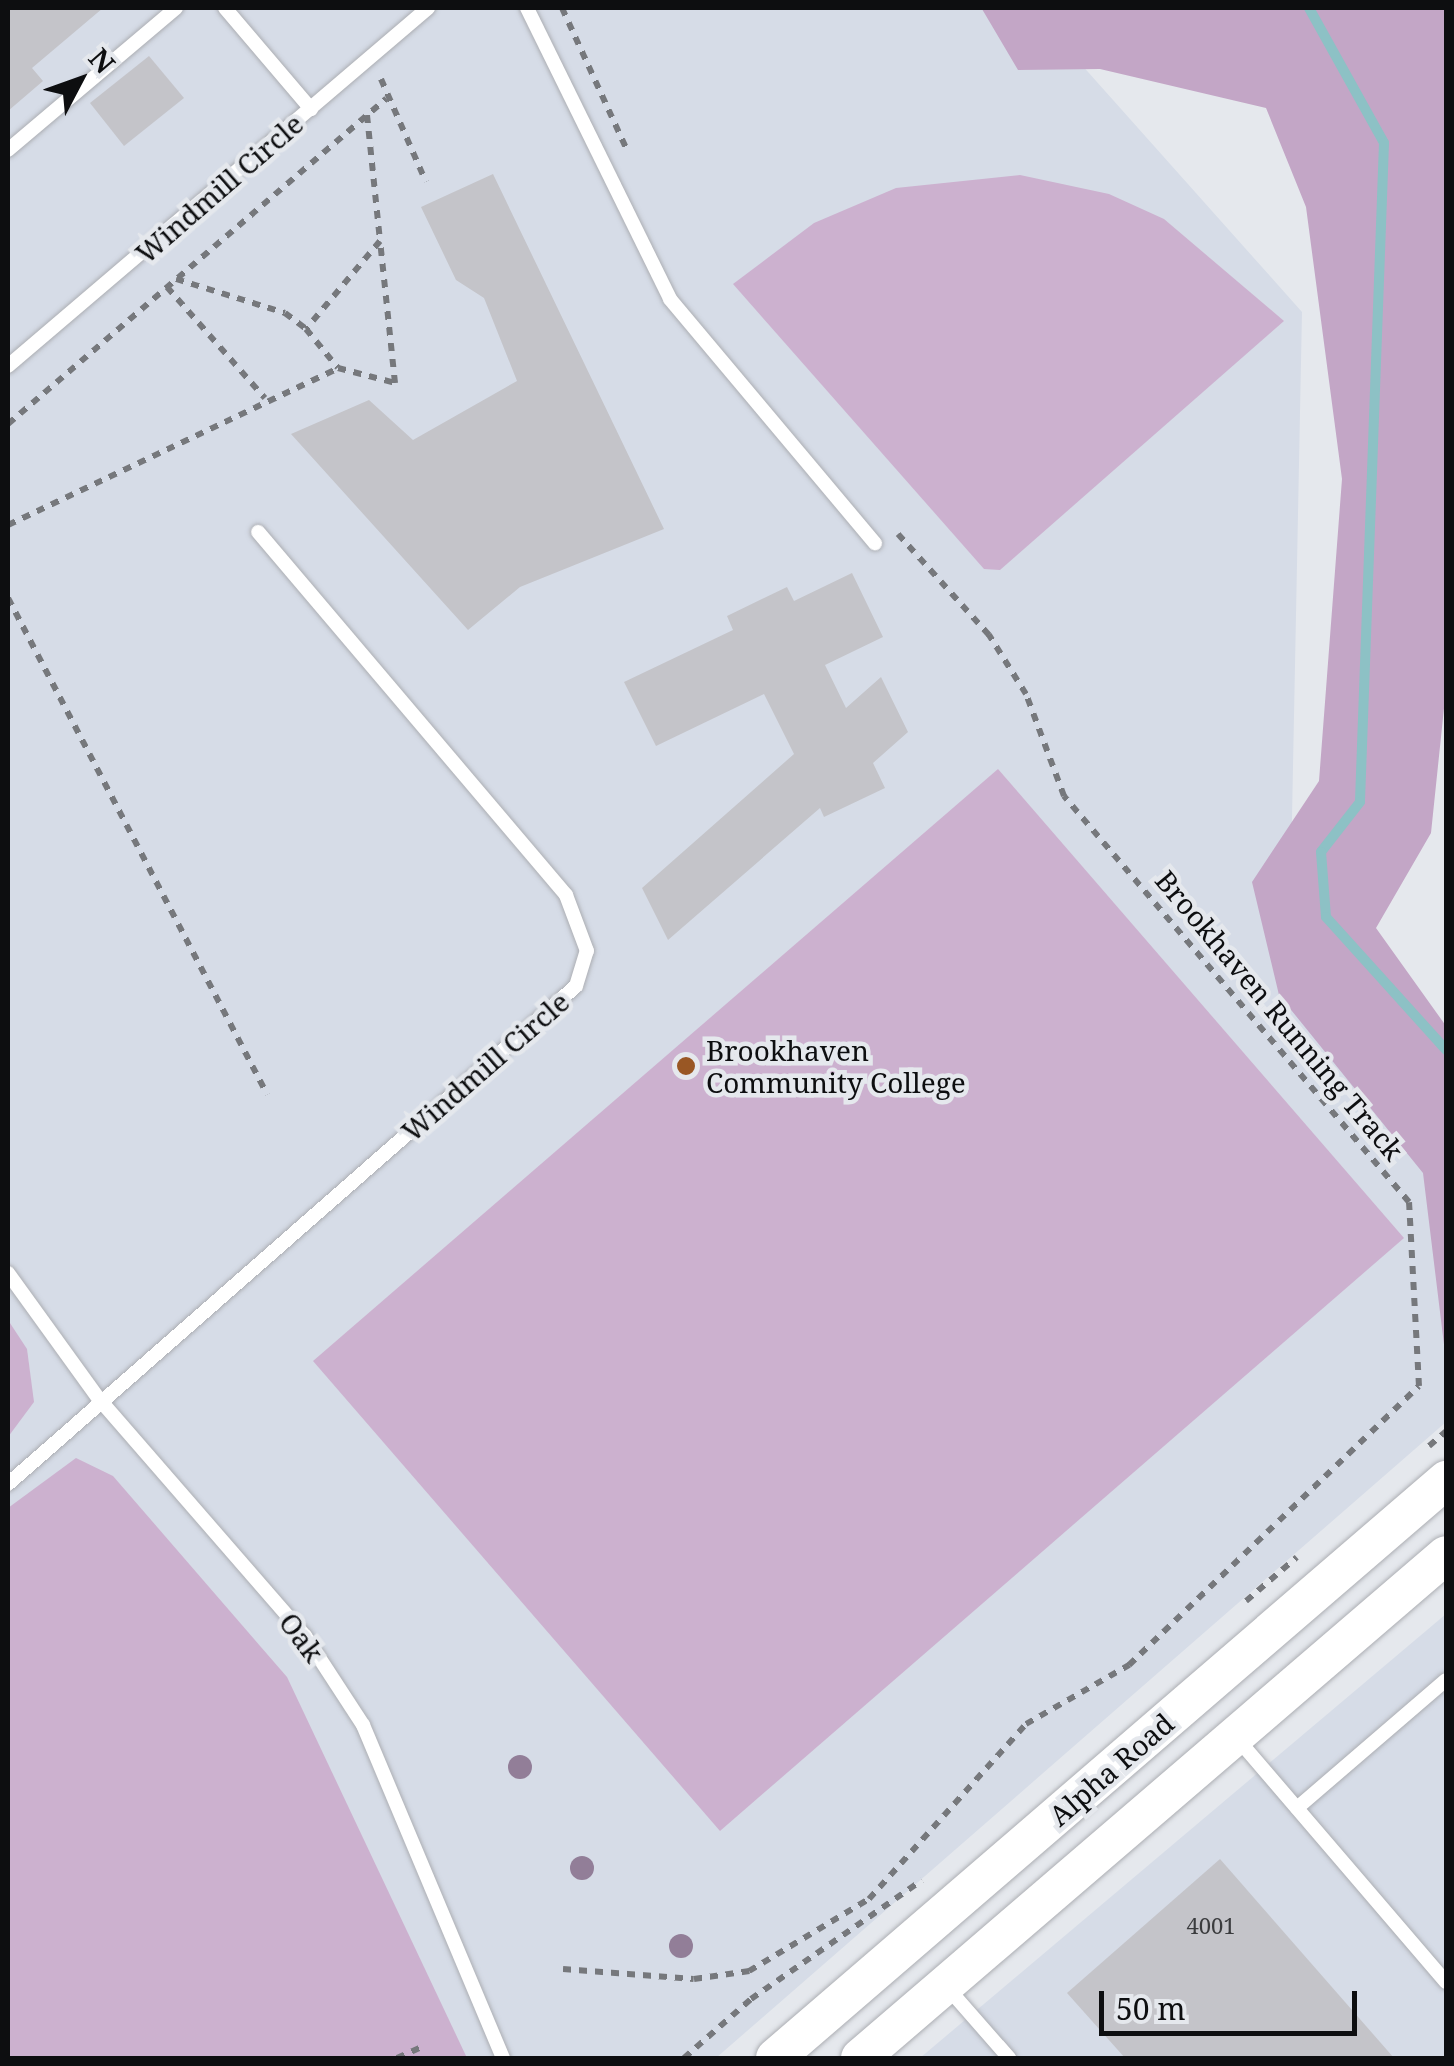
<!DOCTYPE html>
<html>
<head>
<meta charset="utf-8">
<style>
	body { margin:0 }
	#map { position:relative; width:1454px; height:2066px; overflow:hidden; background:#e5e8ed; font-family:"Noto Serif",serif }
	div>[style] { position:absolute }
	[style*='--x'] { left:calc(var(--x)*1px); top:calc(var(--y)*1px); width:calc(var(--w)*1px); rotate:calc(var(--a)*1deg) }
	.built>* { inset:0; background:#d6dce7 }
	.green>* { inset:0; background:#ccb1cf }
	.forest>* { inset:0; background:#c3a6c6 }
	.stream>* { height:10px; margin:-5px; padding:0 5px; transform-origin:5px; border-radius:5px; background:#8dc1c5 }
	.building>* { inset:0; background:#c4c4c9 }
	.path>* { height:6px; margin-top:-3px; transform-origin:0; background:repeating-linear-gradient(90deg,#76787c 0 8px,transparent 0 16px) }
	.roads { filter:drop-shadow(0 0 2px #acaeb3) drop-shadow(0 0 2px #acaeb3) }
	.lane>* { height:14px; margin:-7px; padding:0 7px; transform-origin:7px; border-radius:7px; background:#fff }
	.secondary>* { height:38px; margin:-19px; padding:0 19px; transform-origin:19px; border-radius:19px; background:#fff }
	.trees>* { width:24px; height:24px; margin:-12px; border-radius:50%; background:#927e98 }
	.dots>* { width:28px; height:28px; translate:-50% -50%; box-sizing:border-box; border:5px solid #e5e8ed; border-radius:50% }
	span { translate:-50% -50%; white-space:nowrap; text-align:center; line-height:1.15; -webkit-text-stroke:9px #e5e8ed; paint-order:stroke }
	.number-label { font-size:22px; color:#3b3c3e }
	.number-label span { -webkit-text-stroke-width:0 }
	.street-label { font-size:28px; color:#0d0e10 }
	.poi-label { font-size:28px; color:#0d0e10 }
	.left { translate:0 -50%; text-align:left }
	.frame { position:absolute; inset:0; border:10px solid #0d0e10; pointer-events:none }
	.north { position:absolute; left:30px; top:30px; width:100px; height:100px; -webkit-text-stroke:8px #e5e8ed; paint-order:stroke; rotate:49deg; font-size:28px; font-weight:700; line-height:40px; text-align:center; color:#0d0e10 }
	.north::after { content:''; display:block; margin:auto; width:35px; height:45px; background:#0d0e10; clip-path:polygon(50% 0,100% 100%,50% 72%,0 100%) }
	.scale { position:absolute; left:1099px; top:1991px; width:258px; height:45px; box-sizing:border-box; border:5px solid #0d0e10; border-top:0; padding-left:12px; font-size:30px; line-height:35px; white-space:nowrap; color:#0d0e10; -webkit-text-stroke:8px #e5e8ed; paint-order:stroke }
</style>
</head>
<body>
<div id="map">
	<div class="built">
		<i style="clip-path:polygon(8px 8px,1031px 8px,1302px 312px,1289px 969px,1439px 1163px,1446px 1422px,716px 2058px,8px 2058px)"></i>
		<i style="clip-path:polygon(1446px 1614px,1446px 2058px,920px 2058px)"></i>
	</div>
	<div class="green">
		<i style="clip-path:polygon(1020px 175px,1109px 194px,1164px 219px,1284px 321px,1000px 570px,984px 569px,733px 284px,814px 223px,896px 188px)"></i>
		<i style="clip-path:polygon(998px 769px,1404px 1238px,720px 1831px,313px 1361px)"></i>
		<i style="clip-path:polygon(8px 1320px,27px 1349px,34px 1402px,8px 1437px)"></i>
		<i style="clip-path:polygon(76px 1458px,113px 1476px,287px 1677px,467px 2058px,8px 2058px,8px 1508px)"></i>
	</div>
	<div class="forest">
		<i style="clip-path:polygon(1446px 8px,1446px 689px,1431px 833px,1376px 928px,1446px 1026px,1446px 1361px,1423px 1173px,1279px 995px,1252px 882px,1319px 781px,1342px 479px,1306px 207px,1266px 108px,1100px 69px,1018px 70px,982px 9px)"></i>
	</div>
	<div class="stream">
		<i style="--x:1309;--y:8;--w:154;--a:60.9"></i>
		<i style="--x:1384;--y:143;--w:659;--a:92.09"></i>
		<i style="--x:1360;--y:802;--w:63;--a:128"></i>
		<i style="--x:1321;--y:852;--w:65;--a:85.6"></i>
		<i style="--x:1326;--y:917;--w:179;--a:47.9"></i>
	</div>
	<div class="building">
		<i style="clip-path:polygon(8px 8px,103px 8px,32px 68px,43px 81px,8px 111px)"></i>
		<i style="clip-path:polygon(149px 56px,184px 98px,124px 146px,90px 103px)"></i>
		<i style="clip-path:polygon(493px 174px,664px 529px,520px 587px,468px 630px,291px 434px,369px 400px,413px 440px,517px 381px,484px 298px,456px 280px,421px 207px)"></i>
		<i style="clip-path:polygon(852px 573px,883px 637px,825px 665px,846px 708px,881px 677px,908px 732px,873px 763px,885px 788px,824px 817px,820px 808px,668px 940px,642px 888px,794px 754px,764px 694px,656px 746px,624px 682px,733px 630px,727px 616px,787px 587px,794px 601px)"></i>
		<i style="clip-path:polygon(1220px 1859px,1394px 2058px,1125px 2058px,1067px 1993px)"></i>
	</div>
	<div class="path">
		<i style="--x:562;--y:8;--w:158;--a:65.4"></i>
		<i style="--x:381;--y:79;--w:112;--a:66.4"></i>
		<i style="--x:367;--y:115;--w:127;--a:84.1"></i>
		<i style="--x:380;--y:241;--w:115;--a:130.1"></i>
		<i style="--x:306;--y:329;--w:50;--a:50.6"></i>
		<i style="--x:338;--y:368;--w:59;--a:14.7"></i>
		<i style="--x:395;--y:383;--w:143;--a:-96"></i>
		<i style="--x:176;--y:279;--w:114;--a:17.3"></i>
		<i style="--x:285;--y:313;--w:26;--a:37"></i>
		<i style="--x:167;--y:287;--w:148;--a:48.6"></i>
		<i style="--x:8;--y:424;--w:499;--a:-40.7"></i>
		<i style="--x:8;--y:525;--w:365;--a:-25.4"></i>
		<i style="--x:8;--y:598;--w:560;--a:62.43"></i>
		<i style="--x:1429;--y:1446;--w:23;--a:-41"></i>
		<i style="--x:1246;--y:1601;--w:67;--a:-40.8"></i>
		<i style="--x:563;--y:1969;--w:131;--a:4.4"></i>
		<i style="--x:694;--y:1979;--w:56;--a:-8.3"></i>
		<i style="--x:749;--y:1971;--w:140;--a:-31"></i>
		<i style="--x:869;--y:1899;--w:235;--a:-48.1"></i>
		<i style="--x:1026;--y:1724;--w:119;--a:-29.8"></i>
		<i style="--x:1129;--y:1665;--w:402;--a:-43.9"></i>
		<i style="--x:1419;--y:1386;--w:184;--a:-93.1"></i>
		<i style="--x:1409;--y:1202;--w:533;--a:-130.36"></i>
		<i style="--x:1064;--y:796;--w:109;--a:-110.4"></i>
		<i style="--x:1026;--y:694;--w:70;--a:-122.1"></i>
		<i style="--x:989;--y:635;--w:136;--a:-132"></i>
		<i style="--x:397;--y:2058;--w:27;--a:-24"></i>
		<i style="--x:684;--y:2058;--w:89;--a:-41.4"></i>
		<i style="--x:751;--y:1999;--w:208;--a:-34.8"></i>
	</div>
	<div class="roads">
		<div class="lane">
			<i style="--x:225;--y:8;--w:133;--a:49.6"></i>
			<i style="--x:527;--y:8;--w:324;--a:63.8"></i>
			<i style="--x:670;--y:299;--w:319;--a:50"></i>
			<i style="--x:8;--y:150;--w:220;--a:-40.2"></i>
			<i style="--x:8;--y:366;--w:552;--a:-40.44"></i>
			<i style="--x:8;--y:1273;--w:155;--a:54.2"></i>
			<i style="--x:99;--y:1399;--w:314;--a:49"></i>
			<i style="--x:305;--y:1636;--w:106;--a:56.9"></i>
			<i style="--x:363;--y:1725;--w:361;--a:67.2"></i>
			<i style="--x:8;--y:1484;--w:755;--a:-41.24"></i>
			<i style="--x:576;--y:986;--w:37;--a:-73"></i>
			<i style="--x:587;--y:951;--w:60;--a:-110.6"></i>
			<i style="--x:566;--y:895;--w:476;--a:-130.3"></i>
			<i style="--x:1235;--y:1736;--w:324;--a:49.4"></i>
			<i style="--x:1297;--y:1808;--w:196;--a:-40.7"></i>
			<i style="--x:946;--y:1986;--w:96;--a:48.8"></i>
		</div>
		<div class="secondary">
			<i style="--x:775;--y:2058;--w:886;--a:-40.74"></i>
			<i style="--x:860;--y:2058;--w:772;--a:-40.64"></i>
		</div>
	</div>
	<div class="trees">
		<i style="left:520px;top:1767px"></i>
		<i style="left:582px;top:1868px"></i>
		<i style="left:681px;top:1946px"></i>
	</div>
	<div class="dots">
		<i style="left:686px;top:1066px;background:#995724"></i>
	</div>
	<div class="number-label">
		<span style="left:1211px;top:1926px">4001</span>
	</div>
	<div class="street-label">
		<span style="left:219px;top:188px;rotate:-41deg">Windmill Circle</span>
		<span style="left:1280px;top:1015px;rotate:50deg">Brookhaven Running Track</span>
		<span style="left:485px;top:1066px;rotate:-41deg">Windmill Circle</span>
		<span style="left:302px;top:1637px;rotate:53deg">Oak</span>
		<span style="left:1111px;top:1769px;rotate:-41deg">Alpha Road</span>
	</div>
	<div class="poi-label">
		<span class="left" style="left:706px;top:1066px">Brookhaven<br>Community College</span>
	</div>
	<div class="frame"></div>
	<div class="north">N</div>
	<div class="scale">50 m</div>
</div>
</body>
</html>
